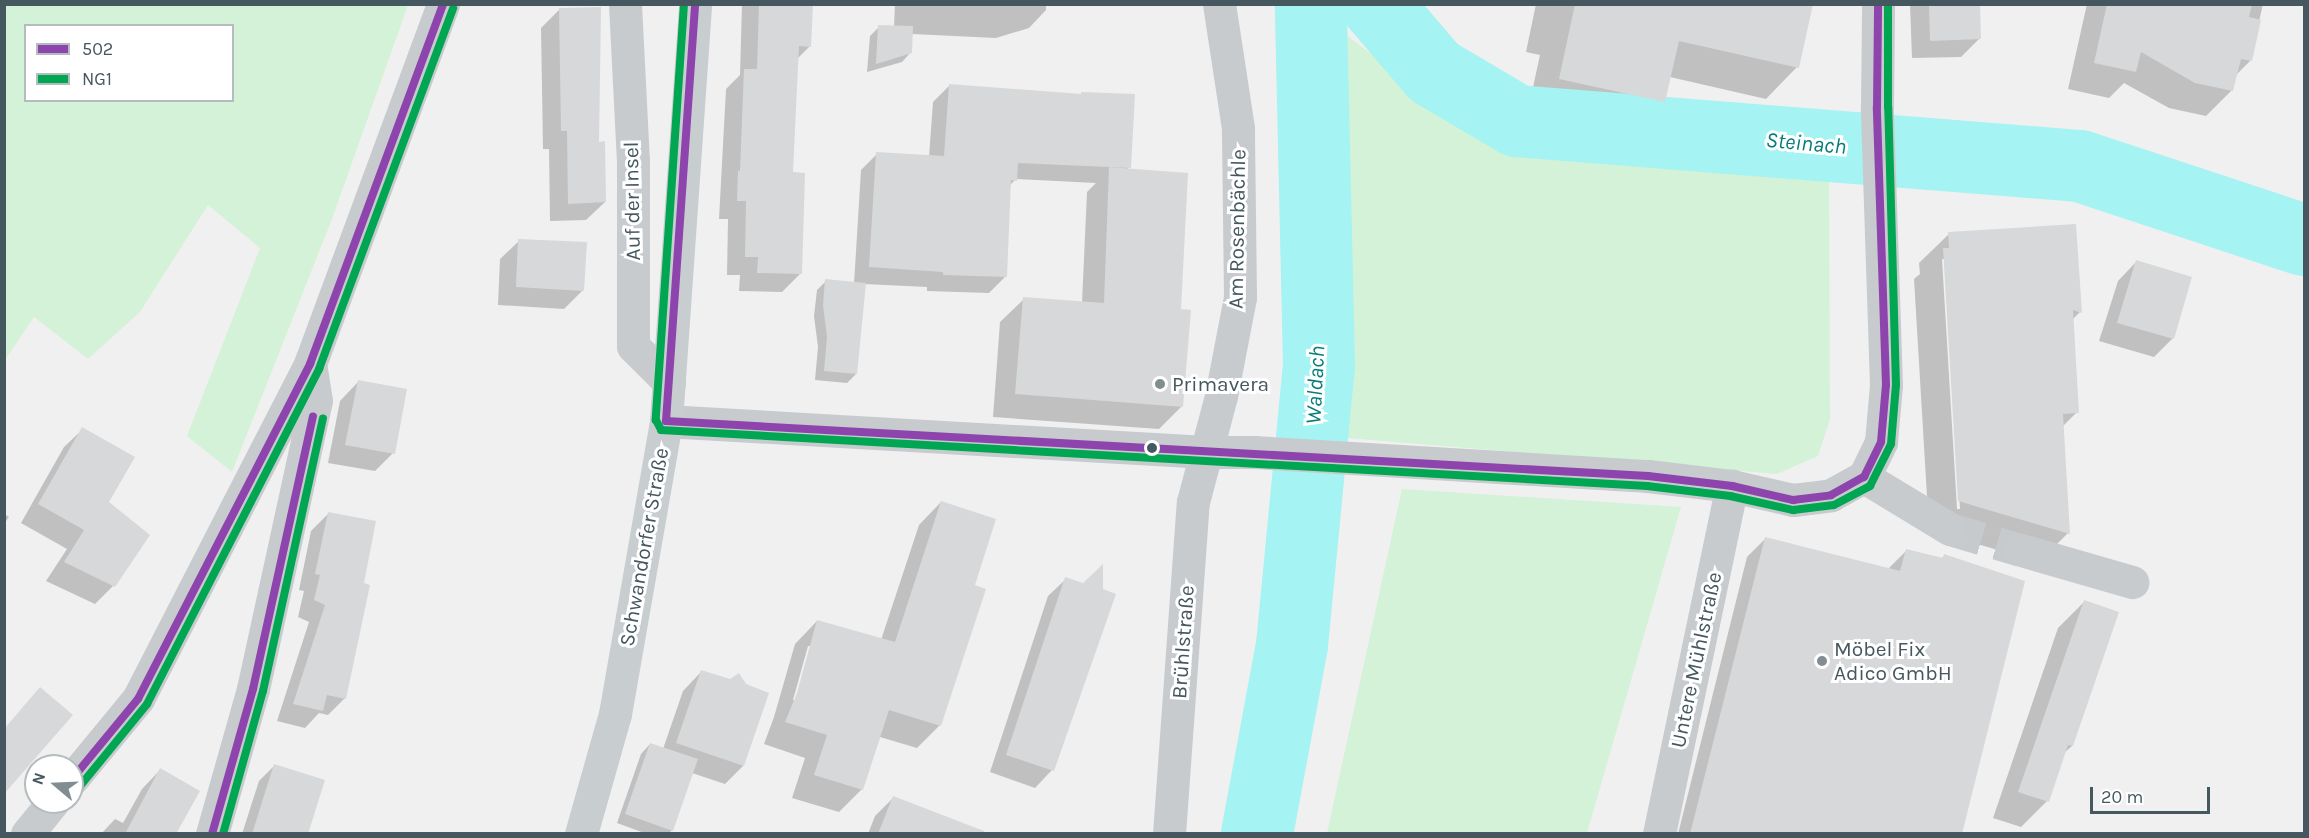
<!DOCTYPE html>
<html>
<head>
<meta charset="utf-8">
<style>
	body { margin:0 }
	#map { position:relative; width:2309px; height:838px; overflow:hidden; background:#f1f0f0; font-family:Karla,sans-serif }
	div>[style] { position:absolute }
	[style*='--x'] { left:calc(var(--x)*1px); top:calc(var(--y)*1px); width:calc(var(--w)*1px); rotate:calc(var(--a)*1deg) }
	.green>* { inset:0; background:#d3f2d8 }
	.shadow>* { inset:0; background:#0003 }
	.river>* { height:72px; margin:-36px; padding:0 36px; transform-origin:36px; border-radius:36px; background:#a5f3f2 }
	.building>* { inset:0; background:#d7d8d9 }
	.minor-tunnel>* { height:33px; margin-top:-16.5px; transform-origin:0; background:repeating-linear-gradient(90deg,#c6cacc 0 33px,transparent 0 49px) }
	.minor>* { height:33px; margin:-16.5px; padding:0 16.5px; transform-origin:16.5px; border-radius:16.5px; background:#c7cbce }
	.secondary>* { height:33px; margin:-16.5px; padding:0 16.5px; transform-origin:16.5px; border-radius:16.5px; background:#c8cdd0 }
	.bus-1>* { height:8px; margin:-4px; padding:0 4px; transform-origin:4px; border-radius:4px; background:#8e44ad }
	.bus-2>* { height:8px; margin:-4px; padding:0 4px; transform-origin:4px; border-radius:4px; background:#00a651 }
	.dots>* { width:16px; height:16px; translate:-50% -50%; box-sizing:border-box; border:3px solid #fff; border-radius:50% }
	span { translate:-50% -50%; white-space:nowrap; text-align:center; line-height:1.15; -webkit-text-stroke:6px #fff; paint-order:stroke }
	.street-label { font-size:21px; color:#46585f }
	.poi-label { font-size:21px; color:#46585f }
	.left { translate:0 -50%; text-align:left }
	.water-label { font-size:22px; color:#067d7c; font-style:italic }
	.frame { position:absolute; inset:0; border:6px solid #46585f; pointer-events:none }
	.legend { position:absolute; left:24px; top:24px; width:210px; height:78px; box-sizing:border-box; background:#fff; border:2px solid #b5bcbf; margin:0; padding:8px 10px; list-style:none; font-size:18px; color:#46585f }
	.legend li { display:flex; align-items:center; gap:12px; height:30px }
	.legend b { width:30px; border:2px solid #b5bcbf }
	.north { position:absolute; left:24px; top:754px; width:60px; height:60px; box-sizing:border-box; background:#fff; border:2px solid #b5bcbf; border-radius:50%; rotate:289deg; font-size:16px; font-weight:700; line-height:24px; text-align:center; color:#46585f }
	.north::after { content:''; display:block; margin:auto; width:21px; height:27px; background:#828d92; clip-path:polygon(50% 0,100% 100%,50% 72%,0 100%) }
	.scale { position:absolute; left:2090px; top:787px; width:120px; height:27px; box-sizing:border-box; border:3px solid #46585f; border-top:0; padding-left:8px; font-size:18px; line-height:21px; white-space:nowrap; color:#46585f; -webkit-text-stroke:4px #fff; paint-order:stroke }
</style>
</head>
<body>
<div id="map">
	<div class="green">
		<i style="clip-path:polygon(evenodd,5px 4px,408px 5px,332px 219px,232px 472px,187px 436px,260px 248px,208px 205px,140px 312px,88px 359px,34px 317px,5px 360px,5px 4px,26px 26px,232px 26px,232px 100px,26px 100px,26px 26px)"></i>
		<i style="clip-path:polygon(1316px 12px,1502px 153px,1829px 174px,1830px 419px,1818px 456px,1777px 474px,1336px 437px)"></i>
		<i style="clip-path:polygon(1402px 489px,1681px 507px,1587px 833px,1327px 833px)"></i>
	</div>
	<div class="shadow">
		<i style="clip-path:polygon(742px 4px,811px 4px,810px 46px,797px 59px,792px 174px,800px 274px,782px 292px,739px 291px,740px 275px,727px 275px,728px 219px,719px 219px,726px 89px,740px 75px)"></i>
		<i style="clip-path:polygon(895px 4px,1046px 4px,1046px 10px,1029px 28px,996px 38px,912px 34px,911px 52px,902px 62px,867px 72px,870px 36px,879px 27px,894px 27px)"></i>
		<i style="clip-path:polygon(1536px 4px,1811px 4px,1797px 67px,1766px 99px,1670px 77px,1664px 101px,1632px 133px,1528px 110px,1540px 55px,1526px 52px)"></i>
		<i style="clip-path:polygon(1910px 4px,1978px 4px,1980px 38px,1961px 57px,1912px 58px)"></i>
		<i style="clip-path:polygon(2087px 4px,2263px 4px,2250px 61px,2235px 76px,2232px 90px,2206px 116px,2169px 108px,2124px 83px,2109px 98px,2068px 89px)"></i>
		<i style="clip-path:polygon(560px 9px,598px 143px,605px 202px,586px 220px,550px 221px,549px 149px,543px 149px,541px 28px)"></i>
		<i style="clip-path:polygon(949px 86px,1129px 167px,1127px 170px,1180px 311px,1182px 406px,1159px 429px,993px 417px,1000px 322px,1024px 299px,1082px 303px,1087px 192px,1096px 183px,1016px 179px,1009px 186px,1006px 276px,989px 293px,927px 291px,927px 287px,864px 284px,856px 374px,847px 383px,815px 380px,818px 347px,814px 316px,817px 290px,826px 281px,854px 284px,861px 170px,877px 154px,929px 157px,933px 102px)"></i>
		<i style="clip-path:polygon(evenodd,1949px 234px,2080px 312px,2072px 320px,2077px 412px,2062px 427px,2068px 533px,2039px 562px,1929px 530px,1914px 279px,1920px 274px,1919px 263px,1949px 234px,1942px 259px,1945px 259px,1960px 509px,1957px 509px,1942px 259px)"></i>
		<i style="clip-path:polygon(519px 241px,583px 290px,564px 309px,498px 305px,500px 259px)"></i>
		<i style="clip-path:polygon(2136px 262px,2173px 338px,2154px 357px,2099px 341px,2118px 281px)"></i>
		<i style="clip-path:polygon(358px 382px,393px 453px,375px 471px,328px 463px,340px 401px)"></i>
		<i style="clip-path:polygon(83px 429px,107px 502px,113px 586px,95px 604px,46px 581px,67px 549px,21px 523px,64px 447px)"></i>
		<i style="clip-path:polygon(evenodd,941px 502px,973px 586px,984px 590px,939px 726px,917px 748px,880px 737px,862px 789px,839px 812px,792px 798px,805px 758px,764px 744px,774px 717px,795px 644px,817px 621px,881px 640px,919px 525px,941px 502px,808px 646px,811px 646px,796px 701px,793px 700px,808px 646px)"></i>
		<i style="clip-path:polygon(4px 514px,9px 517px,4px 524px)"></i>
		<i style="clip-path:polygon(328px 514px,362px 585px,345px 698px,328px 715px,319px 713px,305px 728px,277px 721px,309px 622px,298px 617px,304px 591px,299px 590px,311px 531px)"></i>
		<i style="clip-path:polygon(1765px 539px,1888px 569px,1906px 551px,1941px 559px,1944px 556px,1960px 834px,1678px 834px,1747px 557px)"></i>
		<i style="clip-path:polygon(1066px 579px,1052px 770px,1035px 788px,990px 772px,1048px 596px)"></i>
		<i style="clip-path:polygon(2084px 602px,2072px 746px,2063px 754px,2047px 801px,2021px 827px,1993px 818px,2058px 628px)"></i>
		<i style="clip-path:polygon(701px 672px,743px 766px,725px 784px,692px 773px,672px 830px,668px 834px,647px 834px,617px 823px,641px 754px,650px 744px,663px 749px,683px 691px)"></i>
		<i style="clip-path:polygon(274px 766px,306px 834px,242px 834px,259px 781px)"></i>
		<i style="clip-path:polygon(160px 770px,175px 834px,101px 834px,115px 819px,123px 823px,142px 789px)"></i>
		<i style="clip-path:polygon(893px 798px,949px 834px,868px 834px,875px 816px)"></i>
	</div>
	<div class="river">
		<i style="--x:1376;--y:4;--w:89;--a:49.5"></i>
		<i style="--x:1434;--y:72;--w:96;--a:30.6"></i>
		<i style="--x:1517;--y:121;--w:565;--a:4.57"></i>
		<i style="--x:2080;--y:166;--w:236;--a:18.3"></i>
		<i style="--x:1257;--y:834;--w:192;--a:-79.5"></i>
		<i style="--x:1292;--y:645;--w:279;--a:-84.5"></i>
		<i style="--x:1319;--y:367;--w:363;--a:-91.3"></i>
	</div>
	<div class="building">
		<i style="clip-path:polygon(759px 4px,813px 4px,811px 47px,799px 46px,793px 172px,805px 173px,802px 274px,757px 273px,758px 257px,745px 257px,746px 201px,737px 201px,738px 171px,740px 171px,744px 69px,757px 69px)"></i>
		<i style="clip-path:polygon(1575px 4px,1813px 4px,1799px 68px,1679px 41px,1665px 102px,1559px 79px)"></i>
		<i style="clip-path:polygon(1929px 4px,1980px 4px,1981px 39px,1930px 41px)"></i>
		<i style="clip-path:polygon(2107px 4px,2252px 4px,2249px 17px,2261px 20px,2252px 61px,2241px 59px,2233px 91px,2195px 83px,2141px 52px,2136px 72px,2094px 63px)"></i>
		<i style="clip-path:polygon(601px 7px,599px 142px,605px 141px,606px 202px,568px 204px,567px 131px,561px 131px,559px 8px)"></i>
		<i style="clip-path:polygon(878px 25px,913px 26px,912px 53px,876px 64px)"></i>
		<i style="clip-path:polygon(949px 84px,1081px 94px,1081px 92px,1135px 94px,1131px 168px,1018px 163px,1017px 181px,1011px 180px,1007px 277px,943px 275px,943px 272px,869px 267px,876px 152px,944px 156px)"></i>
		<i style="clip-path:polygon(1109px 167px,1188px 173px,1181px 309px,1191px 310px,1183px 407px,1015px 394px,1023px 297px,1104px 303px)"></i>
		<i style="clip-path:polygon(2076px 224px,2082px 313px,2073px 310px,2079px 413px,2063px 414px,2070px 534px,1958px 501px,1943px 248px,1949px 248px,1948px 232px)"></i>
		<i style="clip-path:polygon(518px 239px,587px 242px,584px 291px,516px 287px)"></i>
		<i style="clip-path:polygon(2136px 260px,2192px 277px,2174px 339px,2117px 323px)"></i>
		<i style="clip-path:polygon(825px 279px,866px 283px,857px 374px,824px 371px,827px 337px,823px 305px)"></i>
		<i style="clip-path:polygon(358px 380px,407px 389px,395px 454px,345px 445px)"></i>
		<i style="clip-path:polygon(82px 427px,135px 457px,109px 502px,150px 535px,115px 587px,64px 562px,84px 530px,38px 504px)"></i>
		<i style="clip-path:polygon(941px 501px,996px 519px,975px 585px,986px 589px,941px 726px,889px 710px,863px 790px,814px 775px,827px 735px,785px 722px,797px 693px,817px 620px,895px 642px)"></i>
		<i style="clip-path:polygon(328px 512px,376px 521px,364px 583px,370px 585px,346px 699px,327px 695px,323px 711px,293px 704px,325px 605px,314px 600px,320px 575px,315px 574px)"></i>
		<i style="clip-path:polygon(1765px 537px,1900px 571px,1906px 549px,1943px 558px,1944px 554px,2025px 581px,1962px 834px,1690px 834px)"></i>
		<i style="clip-path:polygon(1103px 564px,1103px 589px,1116px 594px,1054px 771px,1006px 755px,1065px 577px,1083px 583px)"></i>
		<i style="clip-path:polygon(2084px 600px,2119px 612px,2073px 746px,2068px 745px,2049px 802px,2018px 792px)"></i>
		<i style="clip-path:polygon(701px 670px,730px 679px,739px 673px,746px 684px,769px 693px,744px 766px,676px 743px)"></i>
		<i style="clip-path:polygon(40px 687px,73px 715px,4px 794px,4px 729px)"></i>
		<i style="clip-path:polygon(650px 743px,698px 759px,673px 831px,625px 814px)"></i>
		<i style="clip-path:polygon(274px 764px,325px 780px,308px 834px,252px 834px)"></i>
		<i style="clip-path:polygon(160px 768px,200px 791px,176px 834px,125px 834px)"></i>
		<i style="clip-path:polygon(893px 796px,984px 831px,984px 834px,878px 834px)"></i>
	</div>
	<div class="minor-tunnel">
		<i style="--x:1950;--y:529;--w:74;--a:16.5"></i>
	</div>
	<div class="minor">
		<i style="--x:625;--y:4;--w:157;--a:87.1"></i>
		<i style="--x:633;--y:161;--w:185;--a:90"></i>
		<i style="--x:633;--y:346;--w:51;--a:45"></i>
		<i style="--x:666;--y:421;--w:541;--a:3.29"></i>
		<i style="--x:1206;--y:452;--w:48;--a:0"></i>
		<i style="--x:1254;--y:452;--w:395;--a:3.5"></i>
		<i style="--x:1648;--y:476;--w:85;--a:6.8"></i>
		<i style="--x:1732;--y:486;--w:63;--a:12.9"></i>
		<i style="--x:1793;--y:500;--w:38;--a:-7"></i>
		<i style="--x:1831;--y:495;--w:38;--a:-29"></i>
		<i style="--x:1864;--y:477;--w:39;--a:-64"></i>
		<i style="--x:1881;--y:442;--w:57;--a:-85"></i>
		<i style="--x:1886;--y:385;--w:278;--a:-91.9"></i>
		<i style="--x:1877;--y:107;--w:103;--a:-89.4"></i>
		<i style="--x:1864;--y:477;--w:100;--a:31.2"></i>
		<i style="--x:2021;--y:550;--w:116;--a:16.1"></i>
		<i style="--x:72;--y:779;--w:104;--a:-50.5"></i>
		<i style="--x:138;--y:699;--w:377;--a:-62.8"></i>
		<i style="--x:310;--y:364;--w:384;--a:-69.7"></i>
		<i style="--x:27;--y:834;--w:41;--a:-50.9"></i>
		<i style="--x:212;--y:834;--w:151;--a:-74.2"></i>
		<i style="--x:253;--y:689;--w:295;--a:-77.7"></i>
		<i style="--x:316;--y:401;--w:37;--a:-99"></i>
		<i style="--x:1169;--y:834;--w:333;--a:-85.9"></i>
		<i style="--x:1193;--y:502;--w:110;--a:-75.2"></i>
		<i style="--x:1221;--y:396;--w:101;--a:-79.1"></i>
		<i style="--x:1240;--y:297;--w:169;--a:-90.7"></i>
		<i style="--x:1238;--y:128;--w:125;--a:-98.7"></i>
		<i style="--x:1659;--y:834;--w:356;--a:-78.2"></i>
	</div>
	<div class="secondary">
		<i style="--x:581;--y:834;--w:125;--a:-74.2"></i>
		<i style="--x:615;--y:714;--w:297;--a:-80.1"></i>
		<i style="--x:666;--y:421;--w:418;--a:-86"></i>
	</div>
	<div class="bus-1">
		<i style="--x:666;--y:421;--w:984;--a:3.21"></i>
		<i style="--x:1648;--y:476;--w:85;--a:6.8"></i>
		<i style="--x:1732;--y:486;--w:63;--a:12.9"></i>
		<i style="--x:1793;--y:500;--w:38;--a:-7"></i>
		<i style="--x:1831;--y:495;--w:38;--a:-29"></i>
		<i style="--x:1864;--y:477;--w:39;--a:-64"></i>
		<i style="--x:1881;--y:442;--w:57;--a:-85"></i>
		<i style="--x:1886;--y:385;--w:278;--a:-91.9"></i>
		<i style="--x:1877;--y:107;--w:103;--a:-89.4"></i>
		<i style="--x:666;--y:421;--w:418;--a:-86"></i>
		<i style="--x:72;--y:779;--w:104;--a:-50.5"></i>
		<i style="--x:138;--y:699;--w:377;--a:-62.8"></i>
		<i style="--x:310;--y:364;--w:384;--a:-69.7"></i>
		<i style="--x:212;--y:834;--w:151;--a:-74.2"></i>
		<i style="--x:253;--y:689;--w:279;--a:-77.6"></i>
	</div>
	<div class="bus-2">
		<i style="--x:684;--y:4;--w:417;--a:93.9"></i>
		<i style="--x:656;--y:420;--w:11;--a:63"></i>
		<i style="--x:661;--y:430;--w:988;--a:3.25"></i>
		<i style="--x:1647;--y:486;--w:84;--a:6.9"></i>
		<i style="--x:1730;--y:496;--w:65;--a:12.5"></i>
		<i style="--x:1793;--y:510;--w:41;--a:-7"></i>
		<i style="--x:1834;--y:505;--w:41;--a:-27.8"></i>
		<i style="--x:1870;--y:486;--w:47;--a:-63.4"></i>
		<i style="--x:1891;--y:444;--w:59;--a:-85.2"></i>
		<i style="--x:1896;--y:385;--w:278;--a:-91.6"></i>
		<i style="--x:1888;--y:107;--w:103;--a:-90"></i>
		<i style="--x:80;--y:786;--w:106;--a:-50.7"></i>
		<i style="--x:147;--y:704;--w:377;--a:-62.8"></i>
		<i style="--x:319;--y:369;--w:385;--a:-69.6"></i>
		<i style="--x:223;--y:834;--w:148;--a:-74.4"></i>
		<i style="--x:263;--y:691;--w:279;--a:-77.6"></i>
	</div>
	<div class="dots">
		<i style="left:1160px;top:384px;background:#828d92"></i>
		<i style="left:1152px;top:448px;background:#46585f"></i>
		<i style="left:1822px;top:661px;background:#828d92"></i>
	</div>
	<div class="street-label">
		<span style="left:632px;top:201px;rotate:-91deg">Auf der Insel</span>
		<span style="left:1237px;top:229px;rotate:-89deg">Am Rosenbächle</span>
		<span style="left:644px;top:547px;rotate:-80deg">Schwandorfer Straße</span>
		<span style="left:1183px;top:642px;rotate:-86deg">Brühlstraße</span>
		<span style="left:1696px;top:660px;rotate:-78deg">Untere Mühlstraße</span>
	</div>
	<div class="poi-label">
		<span class="left" style="left:1172px;top:384px">Primavera</span>
		<span class="left" style="left:1834px;top:661px">Möbel Fix<br>Adico GmbH</span>
	</div>
	<div class="water-label">
		<span style="left:1806px;top:144px;rotate:5deg">Steinach</span>
		<span style="left:1316px;top:385px;rotate:-87deg">Waldach</span>
	</div>
	<div class="frame"></div>
	<ul class="legend">
	<li><b style="height:8px;background:#8e44ad"></b>502</li>
	<li><b style="height:8px;background:#00a651"></b>NG1</li>
	</ul>
	<div class="north">N</div>
	<div class="scale">20 m</div>
</div>
</body>
</html>
